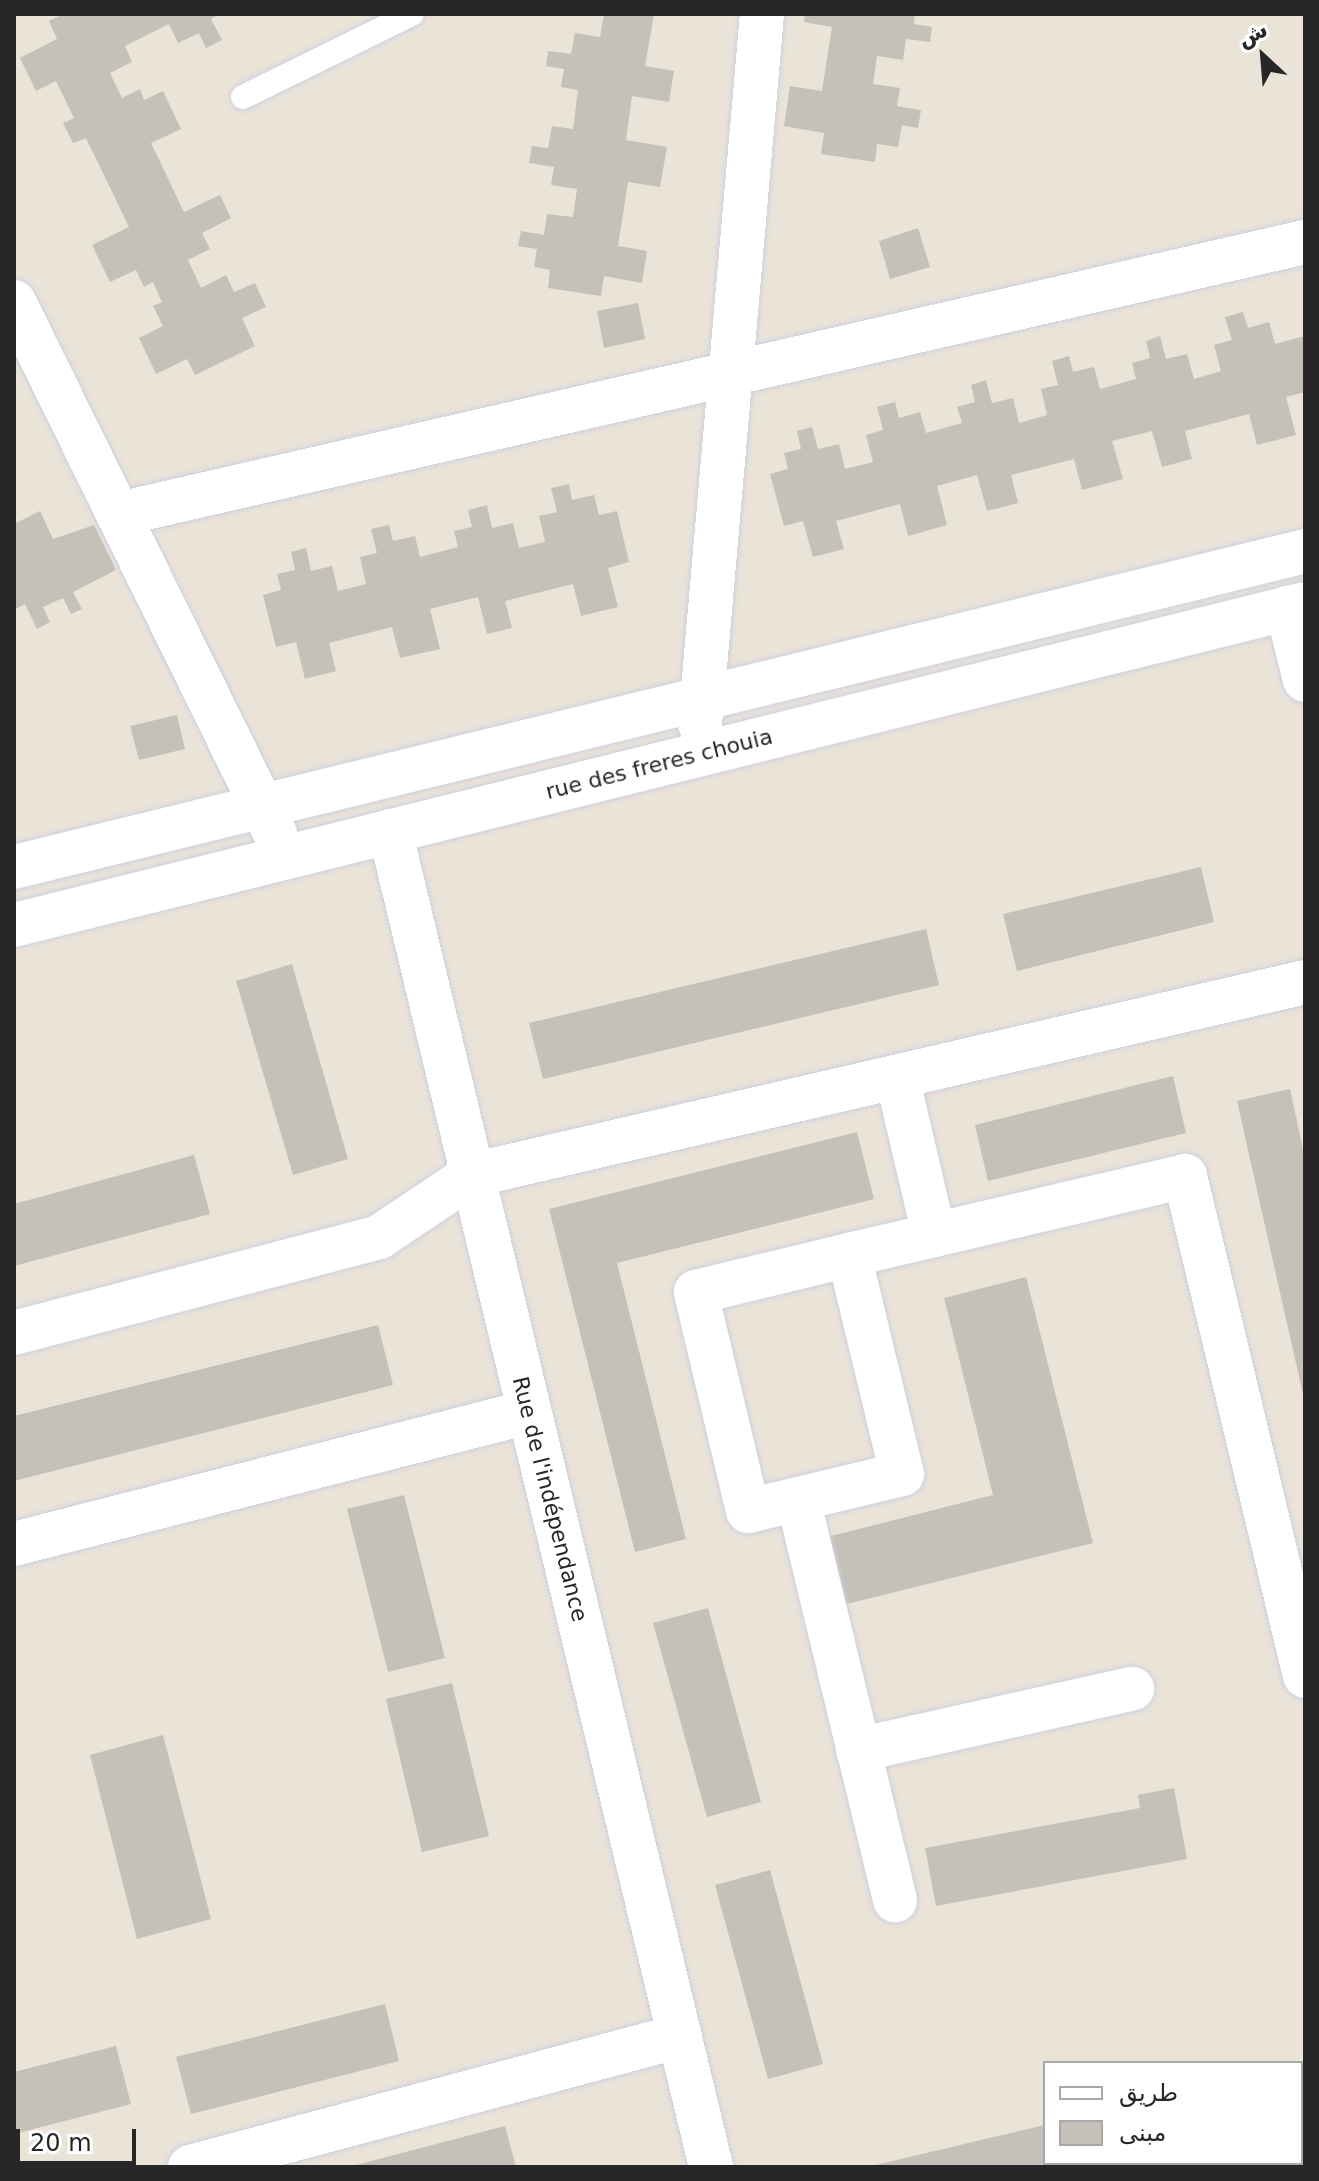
<!DOCTYPE html>
<html>
<head>
<meta charset="utf-8">
<style>
	body { margin:0 }
	#map { position:relative; width:1319px; height:2181px; overflow:hidden; background:#eae3d8; font-family:"DejaVu Sans","Noto Naskh Arabic",sans-serif }
	div>[style] { position:absolute }
	[style*='--x'] { left:calc(var(--x)*1px); top:calc(var(--y)*1px); width:calc(var(--w)*1px); rotate:calc(var(--a)*1deg) }
	.building>* { inset:0; background:#c5c0b8 }
	.roads { filter:drop-shadow(0 0 2px #cdd0e0) drop-shadow(0 0 2px #cdd0e0) }
	.lane>* { height:24px; margin:-12px; padding:0 12px; transform-origin:12px; border-radius:12px; background:#fff }
	.street>* { height:44px; margin:-22px; padding:0 22px; transform-origin:22px; border-radius:22px; background:#fff }
	span { translate:-50% -50%; white-space:nowrap; text-align:center; line-height:1.15; -webkit-text-stroke:6px #fff; paint-order:stroke }
	.street-label { font-size:22px; color:#272727 }
	.frame { position:absolute; inset:0; border:16px solid #272727; pointer-events:none }
	.legend { position:absolute; left:1043px; top:2061px; width:260px; height:104px; box-sizing:border-box; background:#fff; border:2px solid #a9a9a9; margin:0; padding:10px 14px; list-style:none; font-size:24px; color:#272727 }
	.legend li { display:flex; align-items:center; gap:16px; height:40px }
	.legend b { width:40px; border:2px solid #a9a9a9 }
	.north { position:absolute; left:1223px; top:16px; width:80px; height:80px; -webkit-text-stroke:6px #fff; paint-order:stroke; rotate:334deg; font-size:22px; font-weight:700; line-height:32px; text-align:center; color:#272727 }
	.north::after { content:''; display:block; margin:auto; width:28px; height:36px; background:#272727; clip-path:polygon(50% 0,100% 100%,50% 72%,0 100%) }
	.scale { position:absolute; left:16px; top:2129px; width:120px; height:36px; box-sizing:border-box; border:4px solid #272727; border-top:0; padding-left:10px; font-size:24px; line-height:28px; white-space:nowrap; color:#272727; -webkit-text-stroke:6px #fff; paint-order:stroke }
</style>
</head>
<body>
<div id="map">
	<div class="building">
		<i style="clip-path:polygon(63px 14px,220px 14px,211px 19px,222px 40px,206px 48px,199px 33px,178px 43px,169px 24px,125px 46px,132px 62px,110px 73px,122px 98px,140px 89px,144px 100px,163px 91px,181px 129px,151px 143px,184px 212px,220px 195px,231px 218px,202px 233px,210px 249px,188px 260px,201px 288px,226px 275px,234px 292px,255px 283px,266px 307px,242px 318px,255px 346px,195px 375px,187px 359px,156px 374px,139px 338px,163px 326px,153px 306px,162px 302px,153px 282px,144px 287px,136px 270px,110px 282px,92px 245px,129px 227px,86px 138px,73px 143px,63px 123px,74px 118px,56px 81px,36px 91px,20px 58px,57px 39px,49px 21px)"></i>
		<i style="clip-path:polygon(604px 14px,654px 14px,645px 66px,674px 71px,669px 102px,632px 96px,626px 140px,667px 147px,660px 187px,628px 182px,618px 246px,647px 251px,642px 283px,604px 276px,601px 296px,548px 288px,550px 270px,534px 267px,537px 249px,518px 246px,521px 231px,544px 235px,547px 214px,573px 217px,577px 189px,551px 185px,554px 167px,529px 163px,532px 146px,548px 148px,552px 126px,573px 129px,578px 90px,561px 87px,564px 69px,546px 66px,548px 51px,571px 54px,575px 33px,600px 37px)"></i>
		<i style="clip-path:polygon(805px 14px,915px 14px,914px 24px,932px 27px,930px 42px,906px 39px,903px 60px,877px 56px,873px 84px,900px 88px,897px 106px,921px 110px,918px 128px,902px 125px,898px 147px,877px 144px,875px 162px,821px 154px,824px 133px,784px 126px,790px 86px,822px 91px,832px 27px,804px 22px)"></i>
		<i style="clip-path:polygon(918px 228px,930px 267px,890px 279px,879px 241px)"></i>
		<i style="clip-path:polygon(638px 303px,645px 339px,604px 348px,597px 311px)"></i>
		<i style="clip-path:polygon(1243px 312px,1248px 328px,1269px 322px,1275px 344px,1305px 336px,1305px 392px,1286px 397px,1296px 435px,1257px 445px,1249px 414px,1185px 431px,1192px 459px,1162px 467px,1152px 431px,1112px 441px,1123px 479px,1082px 490px,1074px 459px,1011px 475px,1018px 503px,987px 511px,977px 475px,937px 486px,947px 525px,908px 536px,900px 504px,836px 521px,844px 549px,813px 557px,803px 521px,784px 526px,770px 474px,788px 469px,784px 453px,801px 449px,797px 431px,812px 427px,818px 449px,839px 444px,845px 469px,873px 462px,866px 435px,883px 430px,877px 407px,895px 402px,899px 418px,920px 412px,926px 433px,962px 423px,957px 407px,975px 402px,971px 385px,986px 380px,992px 403px,1013px 398px,1019px 423px,1047px 415px,1041px 389px,1058px 385px,1052px 361px,1069px 356px,1073px 372px,1094px 367px,1100px 389px,1136px 379px,1132px 363px,1150px 358px,1146px 341px,1160px 336px,1166px 359px,1187px 354px,1194px 379px,1221px 371px,1214px 345px,1232px 340px,1225px 317px)"></i>
		<i style="clip-path:polygon(569px 484px,572px 500px,594px 495px,599px 515px,617px 511px,629px 562px,608px 568px,618px 607px,581px 616px,573px 584px,505px 601px,512px 628px,487px 634px,478px 597px,430px 609px,440px 649px,400px 658px,392px 627px,329px 643px,336px 671px,305px 679px,296px 642px,276px 647px,263px 595px,281px 590px,277px 574px,295px 570px,291px 552px,306px 548px,311px 571px,332px 566px,338px 591px,366px 584px,360px 557px,377px 553px,371px 529px,389px 525px,393px 541px,415px 536px,420px 557px,458px 547px,454px 531px,472px 527px,468px 510px,487px 505px,492px 528px,513px 523px,519px 548px,545px 542px,539px 516px,557px 512px,551px 488px)"></i>
		<i style="clip-path:polygon(40px 511px,53px 539px,94px 525px,116px 570px,73px 592px,82px 609px,71px 614px,63px 598px,43px 607px,50px 622px,37px 629px,25px 604px,14px 610px,14px 524px)"></i>
		<i style="clip-path:polygon(177px 715px,185px 749px,139px 760px,130px 726px)"></i>
		<i style="clip-path:polygon(1201px 867px,1214px 922px,1017px 971px,1003px 914px)"></i>
		<i style="clip-path:polygon(926px 929px,939px 985px,543px 1079px,529px 1023px)"></i>
		<i style="clip-path:polygon(292px 964px,348px 1159px,293px 1175px,236px 981px)"></i>
		<i style="clip-path:polygon(1173px 1076px,1186px 1133px,988px 1181px,975px 1125px)"></i>
		<i style="clip-path:polygon(1290px 1089px,1305px 1158px,1304px 1399px,1237px 1101px)"></i>
		<i style="clip-path:polygon(857px 1132px,874px 1199px,617px 1263px,686px 1539px,635px 1552px,549px 1209px)"></i>
		<i style="clip-path:polygon(194px 1155px,210px 1214px,14px 1266px,14px 1204px)"></i>
		<i style="clip-path:polygon(1026px 1277px,1093px 1543px,843px 1605px,827px 1537px,993px 1495px,944px 1298px)"></i>
		<i style="clip-path:polygon(378px 1325px,393px 1385px,14px 1481px,14px 1416px)"></i>
		<i style="clip-path:polygon(404px 1495px,445px 1658px,388px 1672px,347px 1509px)"></i>
		<i style="clip-path:polygon(708px 1608px,761px 1802px,707px 1817px,653px 1623px)"></i>
		<i style="clip-path:polygon(452px 1683px,489px 1836px,422px 1852px,386px 1699px)"></i>
		<i style="clip-path:polygon(163px 1735px,211px 1919px,137px 1939px,90px 1755px)"></i>
		<i style="clip-path:polygon(1174px 1788px,1187px 1859px,936px 1906px,925px 1848px,1140px 1808px,1138px 1795px)"></i>
		<i style="clip-path:polygon(770px 1870px,823px 2064px,768px 2079px,715px 1885px)"></i>
		<i style="clip-path:polygon(385px 2004px,399px 2061px,191px 2114px,176px 2057px)"></i>
		<i style="clip-path:polygon(116px 2046px,131px 2104px,14px 2134px,14px 2072px)"></i>
		<i style="clip-path:polygon(1301px 2070px,1305px 2070px,1301px 2134px)"></i>
		<i style="clip-path:polygon(1045px 2125px,1045px 2163px,1148px 2164px,867px 2167px)"></i>
		<i style="clip-path:polygon(505px 2126px,516px 2167px,352px 2167px,352px 2166px)"></i>
	</div>
	<div class="roads">
		<div class="lane">
			<i style="--x:243;--y:97;--w:188;--a:-26.2"></i>
		</div>
		<div class="street">
			<i style="--x:14;--y:302;--w:592;--a:63.82"></i>
			<i style="--x:119;--y:514;--w:1217;--a:-12.92"></i>
			<i style="--x:1287;--y:608;--w:74;--a:76"></i>
			<i style="--x:700;--y:724;--w:713;--a:-85.01"></i>
			<i style="--x:390;--y:831;--w:1374;--a:76.49"></i>
			<i style="--x:14;--y:867;--w:1329;--a:-13.75"></i>
			<i style="--x:14;--y:925;--w:1330;--a:-13.96"></i>
			<i style="--x:897;--y:1077;--w:162;--a:76.8"></i>
			<i style="--x:934;--y:1235;--w:258;--a:-13.2"></i>
			<i style="--x:1185;--y:1176;--w:514;--a:76.5"></i>
			<i style="--x:849;--y:1255;--w:225;--a:76.4"></i>
			<i style="--x:902;--y:1474;--w:158;--a:166.5"></i>
			<i style="--x:748;--y:1511;--w:225;--a:-103.4"></i>
			<i style="--x:696;--y:1292;--w:157;--a:-13.6"></i>
			<i style="--x:849;--y:1255;--w:87;--a:-13.2"></i>
			<i style="--x:14;--y:1333;--w:377;--a:-14.7"></i>
			<i style="--x:379;--y:1237;--w:112;--a:-33.7"></i>
			<i style="--x:472;--y:1175;--w:855;--a:-13.04"></i>
			<i style="--x:798;--y:1499;--w:413;--a:76.4"></i>
			<i style="--x:14;--y:1544;--w:531;--a:-14.4"></i>
			<i style="--x:858;--y:1750;--w:281;--a:-12.6"></i>
			<i style="--x:190;--y:2167;--w:507;--a:-14.97"></i>
		</div>
	</div>
	<div class="street-label">
		<span style="left:659px;top:764px;rotate:-14deg">rue des freres chouia</span>
		<span style="left:550px;top:1499px;rotate:76deg">Rue de l'indépendance</span>
	</div>
	<div class="frame"></div>
	<ul class="legend">
	<li><b style="height:10px;background:#fff"></b>طريق</li>
	<li><b style="height:22px;background:#c5c0b8"></b>مبنى</li>
	</ul>
	<div class="north">ش</div>
	<div class="scale">20 m</div>
</div>
</body>
</html>
